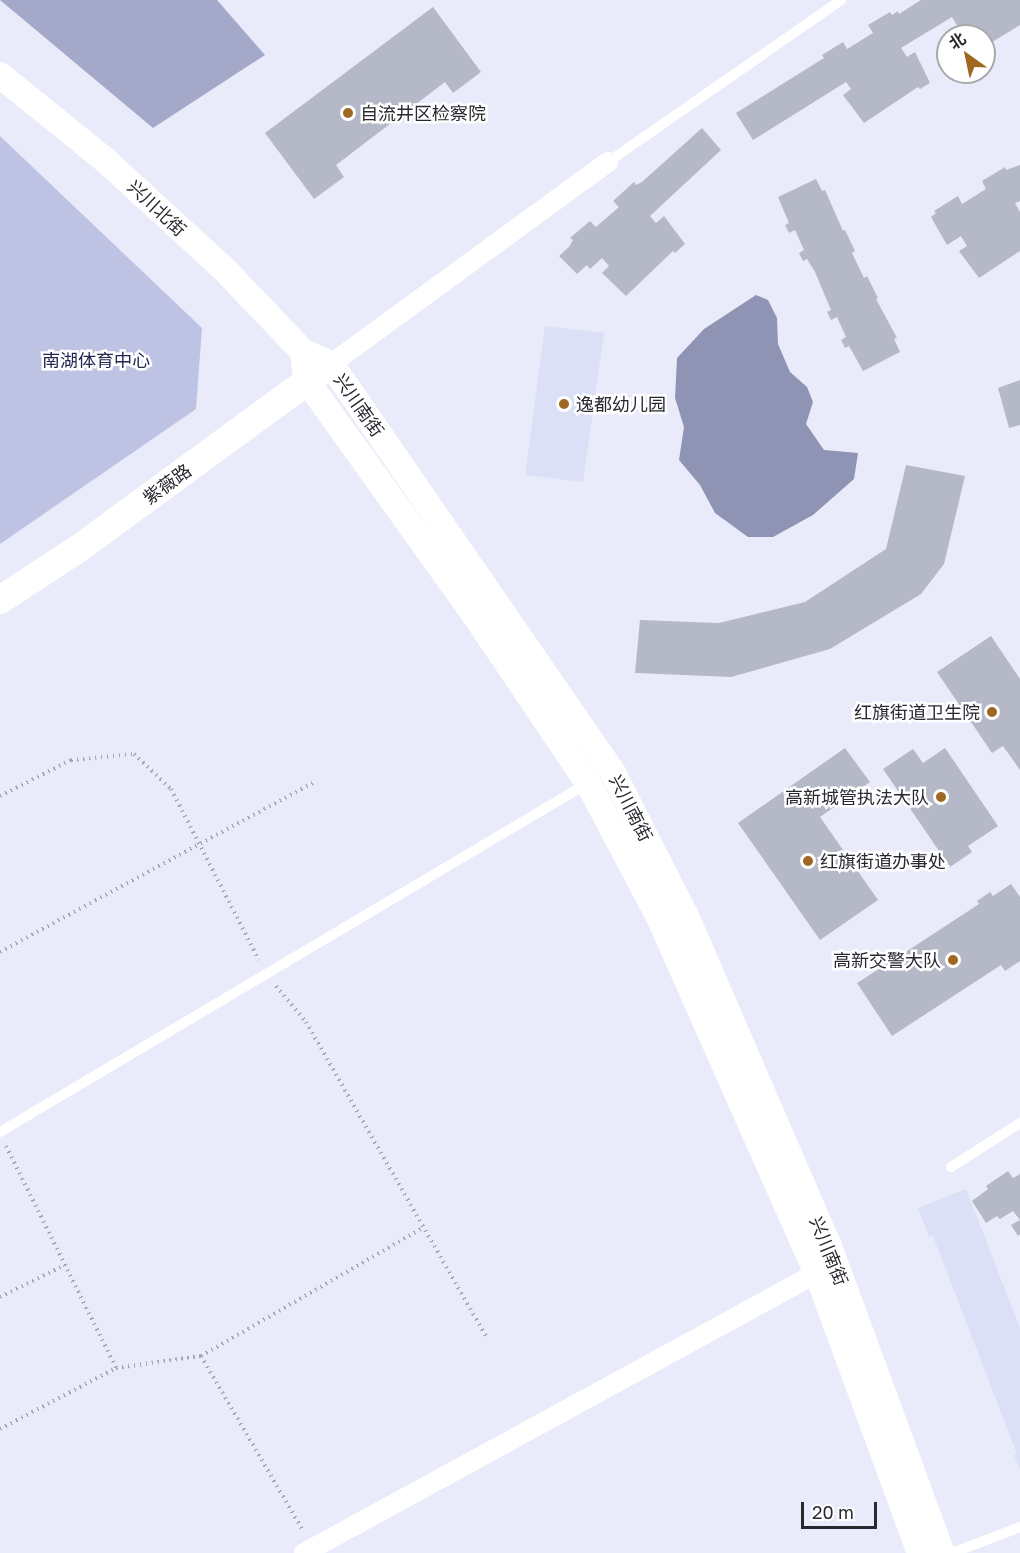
<!DOCTYPE html>
<html>
<head>
<meta charset="utf-8">
<style>
	body { margin:0 }
	#map { position:relative; width:1020px; height:1553px; overflow:hidden; background:#e9ebfb; font-family:"Golos Text","Noto Sans SC",sans-serif }
	div>[style] { position:absolute }
	[style*='--x'] { left:calc(var(--x)*1px); top:calc(var(--y)*1px); width:calc(var(--w)*1px); rotate:calc(var(--a)*1deg) }
	.built>* { inset:0; background:#dce0f7 }
	.green>* { inset:0; background:#bec3e3 }
	.forest>* { inset:0; background:#a4a9ca }
	.water>* { inset:0; background:#8f94b4 }
	.building>* { inset:0; background:#b5b8c7 }
	.path>* { height:4px; margin-top:-2px; transform-origin:0; background:repeating-linear-gradient(90deg,#a5a7b3 0 1.5px,transparent 0 6px) }
	.service>* { height:10px; margin:-5px; padding:0 5px; transform-origin:5px; border-radius:5px; background:#fff }
	.minor>* { height:20px; margin:-10px; padding:0 10px; transform-origin:10px; border-radius:10px; background:#fff }
	.tertiary>* { height:26px; margin:-13px; padding:0 13px; transform-origin:13px; border-radius:13px; background:#fff }
	.secondary>* { height:28px; margin:-14px; padding:0 14px; transform-origin:14px; border-radius:14px; background:#fff }
	.dots>* { width:16px; height:16px; translate:-50% -50%; box-sizing:border-box; border:3px solid #fff; border-radius:50% }
	span { translate:-50% -50%; white-space:nowrap; text-align:center; line-height:1.15; -webkit-text-stroke:5px #fff; paint-order:stroke }
	.poi-label { font-size:18px; color:#28292f }
	.left { translate:0 -50%; text-align:left }
	.right { translate:-100% -50%; text-align:right }
	.street-label { font-size:18px; color:#28292f }
	.park-label { font-size:18px; color:#242752 }
	.north { position:absolute; left:936px; top:24px; width:60px; height:60px; box-sizing:border-box; background:#fff; border:2px solid #a9a9ac; border-radius:50%; rotate:327deg; font-size:16px; font-weight:700; line-height:24px; text-align:center; color:#28292f }
	.north::after { content:''; display:block; margin:auto; width:21px; height:27px; background:#9e6822; clip-path:polygon(50% 0,100% 100%,50% 72%,0 100%) }
	.scale { position:absolute; left:801px; top:1502px; width:76px; height:27px; box-sizing:border-box; border:3px solid #28292f; border-top:0; padding-left:8px; font-size:18px; line-height:21px; white-space:nowrap; color:#28292f; -webkit-text-stroke:4px #fff; paint-order:stroke }
</style>
</head>
<body>
<div id="map">
	<div class="built">
		<i style="clip-path:polygon(545px 326px,604px 333px,583px 482px,525px 475px)"></i>
		<i style="clip-path:polygon(966px 1189px,1020px 1328px,1020px 1470px,1014px 1455px,1017px 1454px,933px 1236px,929px 1237px,918px 1208px)"></i>
	</div>
	<div class="green">
		<i style="clip-path:polygon(0 136px,202px 328px,196px 409px,0 544px)"></i>
	</div>
	<div class="forest">
		<i style="clip-path:polygon(0 0,217px 0,265px 55px,153px 128px)"></i>
	</div>
	<div class="water">
		<i style="clip-path:polygon(756px 295px,768px 300px,777px 318px,778px 344px,790px 372px,807px 387px,813px 402px,806px 424px,824px 450px,858px 453px,854px 479px,813px 515px,773px 537px,748px 537px,715px 513px,700px 485px,679px 460px,684px 427px,675px 398px,677px 358px,704px 329px)"></i>
	</div>
	<div class="building">
		<i style="clip-path:polygon(921px 0,1020px 0,1020px 25px,984px 47px,984px 36px,951px 36px,949px 32px,958px 27px,952px 17px,901px 48px,907px 57px,915px 52px,930px 83px,920px 89px,918px 87px,864px 123px,843px 95px,851px 89px,846px 82px,753px 140px,736px 113px,824px 58px,822px 55px,843px 42px,847px 49px,873px 33px,868px 25px,890px 12px,892px 15px,898px 11px,899px 14px)"></i>
		<i style="clip-path:polygon(433px 7px,481px 72px,453px 93px,445px 82px,336px 165px,344px 177px,314px 199px,265px 133px)"></i>
		<i style="clip-path:polygon(702px 128px,721px 150px,650px 216px,656px 223px,664px 216px,685px 244px,675px 253px,673px 251px,626px 296px,602px 273px,609px 266px,602px 258px,590px 269px,587px 265px,577px 274px,559px 256px,569px 247px,573px 240px,570px 238px,590px 221px,596px 227px,619px 207px,613px 201px,634px 182px,636px 185px,642px 182px)"></i>
		<i style="clip-path:polygon(1020px 165px,1020px 201px,1015px 203px,1020px 212px,1020px 251px,979px 278px,959px 251px,967px 246px,961px 236px,947px 245px,931px 217px,936px 213px,934px 211px,958px 196px,962px 204px,986px 189px,982px 181px,1005px 167px,1006px 170px)"></i>
		<i style="clip-path:polygon(816px 179px,822px 191px,825px 190px,843px 231px,845px 230px,855px 251px,852px 253px,864px 278px,867px 276px,878px 298px,876px 299px,897px 338px,894px 339px,900px 352px,863px 371px,849px 346px,845px 348px,841px 340px,846px 337px,837px 317px,831px 320px,827px 312px,831px 310px,815px 272px,807px 259px,803px 261px,799px 253px,804px 250px,795px 230px,789px 233px,785px 225px,789px 223px,778px 197px)"></i>
		<i style="clip-path:polygon(1020px 380px,1020px 425px,1009px 428px,998px 388px)"></i>
		<i style="clip-path:polygon(906px 465px,965px 476px,944px 564px,921px 594px,830px 649px,731px 677px,635px 673px,640px 620px,719px 623px,805px 602px,886px 549px)"></i>
		<i style="clip-path:polygon(991px 636px,1020px 679px,1020px 770px,1003px 746px,992px 753px,937px 672px)"></i>
		<i style="clip-path:polygon(845px 748px,870px 782px,820px 817px,878px 900px,820px 940px,738px 823px)"></i>
		<i style="clip-path:polygon(945px 748px,998px 826px,968px 846px,972px 852px,950px 867px,883px 769px,913px 749px,923px 763px)"></i>
		<i style="clip-path:polygon(1011px 884px,1020px 897px,1020px 961px,1005px 971px,1001px 965px,892px 1036px,857px 983px,882px 967px,880px 964px,892px 955px,895px 959px,979px 904px,977px 901px,990px 892px,993px 896px)"></i>
		<i style="clip-path:polygon(1008px 1171px,1013px 1178px,1020px 1174px,1020px 1234px,1018px 1236px,1011px 1225px,1020px 1220px,1013px 1211px,1000px 1219px,997px 1216px,986px 1223px,972px 1201px,988px 1189px,986px 1186px)"></i>
	</div>
	<div class="path">
		<i style="--x:0;--y:796;--w:80;--a:-26.9"></i>
		<i style="--x:71;--y:760;--w:63;--a:-5.4"></i>
		<i style="--x:134;--y:754;--w:51;--a:43.4"></i>
		<i style="--x:171;--y:789;--w:192;--a:62.8"></i>
		<i style="--x:0;--y:952;--w:358;--a:-28.4"></i>
		<i style="--x:276;--y:986;--w:47;--a:50.2"></i>
		<i style="--x:306;--y:1022;--w:366;--a:60.2"></i>
		<i style="--x:6;--y:1146;--w:248;--a:63.6"></i>
		<i style="--x:0;--y:1297;--w:72;--a:-26.2"></i>
		<i style="--x:201;--y:1356;--w:200;--a:59.7"></i>
		<i style="--x:0;--y:1429;--w:131;--a:-27.7"></i>
		<i style="--x:116;--y:1368;--w:86;--a:-8"></i>
		<i style="--x:201;--y:1356;--w:256;--a:-30"></i>
	</div>
	<div class="service">
		<i style="--x:608;--y:162;--w:284;--a:-34.8"></i>
		<i style="--x:0;--y:1132;--w:684;--a:-30.69"></i>
		<i style="--x:951;--y:1167;--w:82;--a:-32.5"></i>
		<i style="--x:952;--y:1553;--w:73;--a:-20.9"></i>
	</div>
	<div class="minor">
		<i style="--x:331;--y:364;--w:343;--a:-36.1"></i>
		<i style="--x:304;--y:1553;--w:584;--a:-28.63"></i>
	</div>
	<div class="tertiary">
		<i style="--x:0;--y:75;--w:135;--a:39"></i>
		<i style="--x:105;--y:160;--w:163;--a:42.5"></i>
		<i style="--x:225;--y:270;--w:113;--a:46.4"></i>
		<i style="--x:303;--y:352;--w:30;--a:23"></i>
		<i style="--x:331;--y:364;--w:497;--a:55.4"></i>
		<i style="--x:613;--y:773;--w:161;--a:63"></i>
		<i style="--x:686;--y:916;--w:360;--a:66.6"></i>
		<i style="--x:829;--y:1246;--w:327;--a:69.8"></i>
		<i style="--x:304;--y:362;--w:19;--a:81"></i>
		<i style="--x:307;--y:381;--w:287;--a:54.4"></i>
		<i style="--x:474;--y:614;--w:204;--a:56"></i>
		<i style="--x:588;--y:783;--w:152;--a:62.1"></i>
		<i style="--x:659;--y:917;--w:389;--a:66.1"></i>
		<i style="--x:817;--y:1273;--w:298;--a:69.8"></i>
	</div>
	<div class="secondary">
		<i style="--x:0;--y:600;--w:93;--a:-33.2"></i>
		<i style="--x:78;--y:549;--w:313;--a:-36.2"></i>
	</div>
	<div class="dots">
		<i style="left:348px;top:113px;background:#9e6822"></i>
		<i style="left:564px;top:404px;background:#9e6822"></i>
		<i style="left:992px;top:712px;background:#9e6822"></i>
		<i style="left:941px;top:797px;background:#9e6822"></i>
		<i style="left:808px;top:861px;background:#9e6822"></i>
		<i style="left:953px;top:960px;background:#9e6822"></i>
	</div>
	<div class="poi-label">
		<span class="left" style="left:360px;top:113px">自流井区检察院</span>
		<span class="left" style="left:576px;top:404px">逸都幼儿园</span>
		<span class="right" style="left:980px;top:712px">红旗街道卫生院</span>
		<span class="right" style="left:929px;top:797px">高新城管执法大队</span>
		<span class="left" style="left:820px;top:861px">红旗街道办事处</span>
		<span class="right" style="left:941px;top:960px">高新交警大队</span>
	</div>
	<div class="street-label">
		<span style="left:157px;top:208px;rotate:43deg">兴川北街</span>
		<span style="left:359px;top:405px;rotate:55deg">兴川南街</span>
		<span style="left:167px;top:484px;rotate:-36deg">紫薇路</span>
		<span style="left:631px;top:808px;rotate:63deg">兴川南街</span>
		<span style="left:829px;top:1251px;rotate:68deg">兴川南街</span>
	</div>
	<div class="park-label">
		<span style="left:96px;top:360px">南湖体育中心</span>
	</div>
	<div class="north">北</div>
	<div class="scale">20 m</div>
</div>
</body>
</html>
